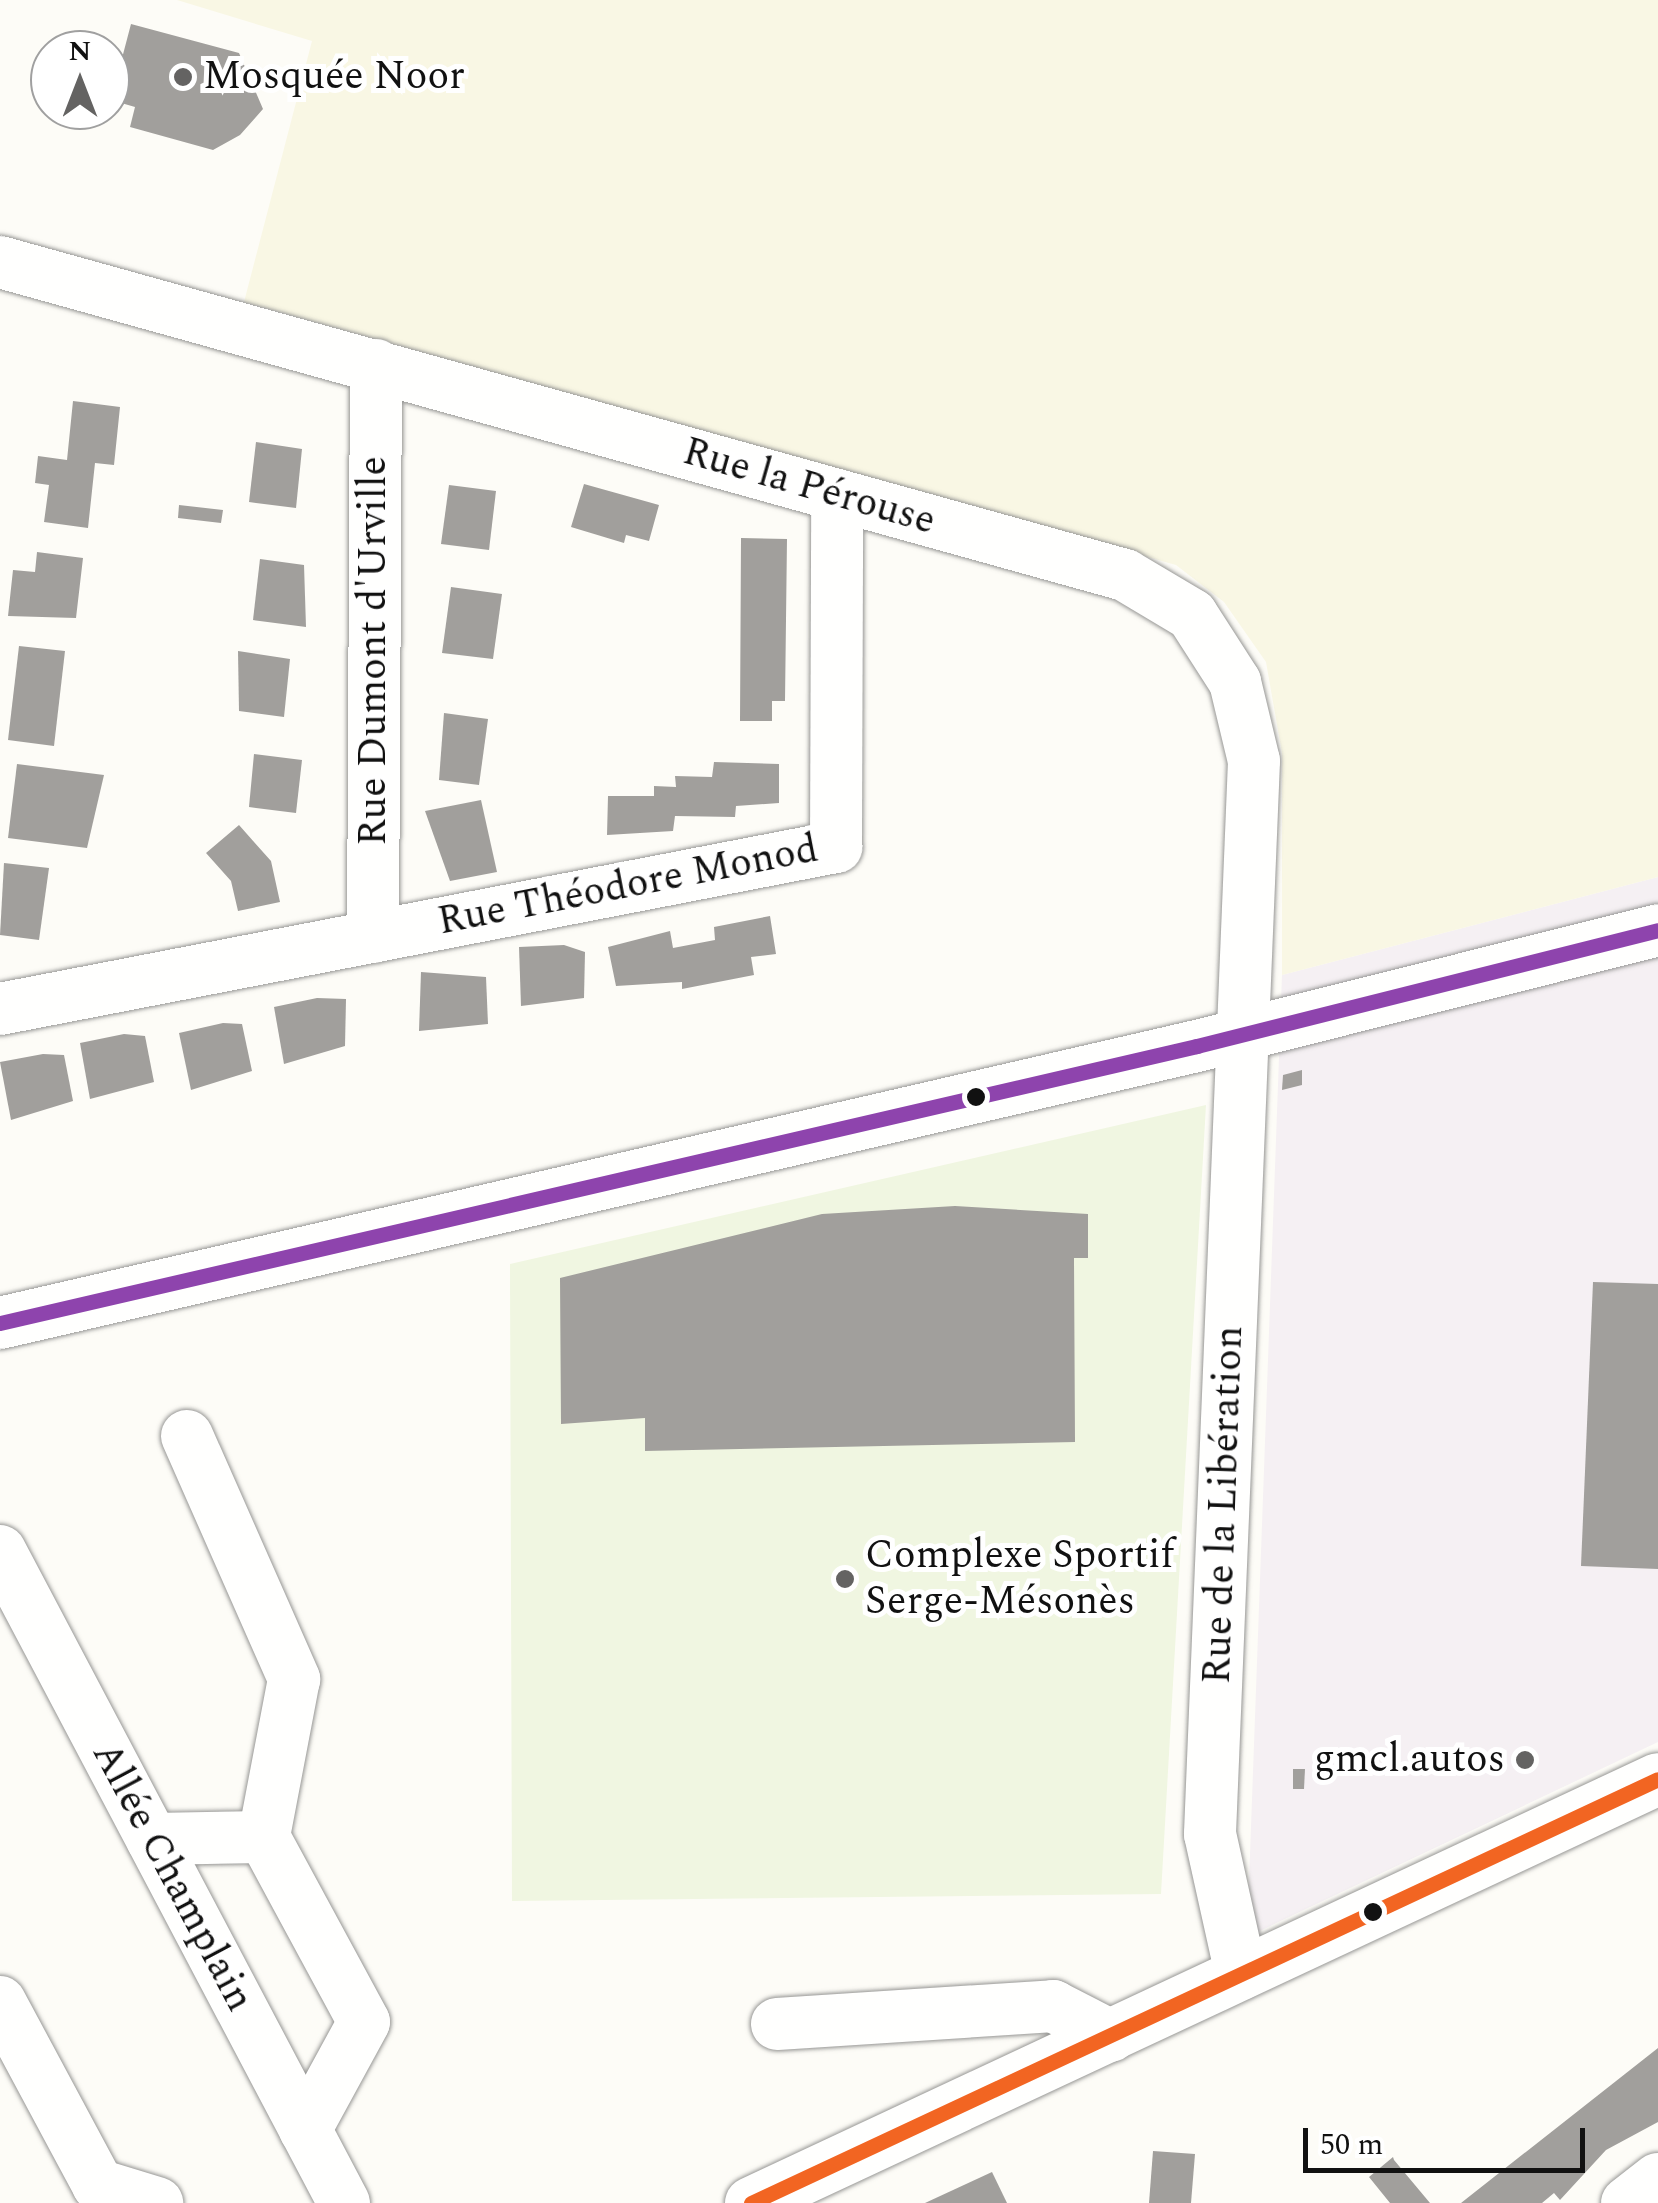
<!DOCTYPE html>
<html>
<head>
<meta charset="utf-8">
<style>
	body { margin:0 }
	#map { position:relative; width:1658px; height:2203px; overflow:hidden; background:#fdfcf7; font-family:Spectral,serif }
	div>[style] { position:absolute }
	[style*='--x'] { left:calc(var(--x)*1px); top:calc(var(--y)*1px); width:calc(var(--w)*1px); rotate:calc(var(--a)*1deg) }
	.industrial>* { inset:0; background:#f5f0f3 }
	.farmland>* { inset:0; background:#f9f7e4 }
	.pitch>* { inset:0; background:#f0f6e1 }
	.building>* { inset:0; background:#a19f9c }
	.roads { filter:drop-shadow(0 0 2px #979795) drop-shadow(0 0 2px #979795) }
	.minor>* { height:52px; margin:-26px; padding:0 26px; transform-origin:26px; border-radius:26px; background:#fffffe }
	.bus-1>* { height:15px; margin:-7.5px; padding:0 7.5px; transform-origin:7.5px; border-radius:7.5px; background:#8e44ad }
	.bus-2>* { height:15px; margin:-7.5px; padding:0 7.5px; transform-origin:7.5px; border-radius:7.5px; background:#f26522 }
	.dots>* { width:28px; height:28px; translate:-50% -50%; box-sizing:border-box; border:5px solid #fff; border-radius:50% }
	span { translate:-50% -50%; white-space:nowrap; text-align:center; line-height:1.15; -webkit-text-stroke:10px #fff; paint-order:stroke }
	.poi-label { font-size:40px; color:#111 }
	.left { translate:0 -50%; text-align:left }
	.right { translate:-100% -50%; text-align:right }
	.street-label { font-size:40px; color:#111 }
	.north { position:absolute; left:30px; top:30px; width:100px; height:100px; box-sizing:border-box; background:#fff; border:2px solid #a0a0a0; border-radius:50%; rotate:0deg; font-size:28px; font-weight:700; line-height:40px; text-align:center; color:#111 }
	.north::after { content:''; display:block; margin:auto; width:35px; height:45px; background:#646362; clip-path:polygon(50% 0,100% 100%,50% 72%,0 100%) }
	.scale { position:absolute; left:1303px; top:2128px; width:282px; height:45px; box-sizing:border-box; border:5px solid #111; border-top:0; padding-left:12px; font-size:30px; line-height:35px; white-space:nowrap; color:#111; -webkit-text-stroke:8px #fff; paint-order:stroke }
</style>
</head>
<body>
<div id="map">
	<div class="industrial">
		<i style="clip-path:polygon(1658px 877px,1658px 1742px,1247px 1937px,1282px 975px)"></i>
	</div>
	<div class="farmland">
		<i style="clip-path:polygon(177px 0,1658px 0,1658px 877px,1282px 975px,1282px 753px,1266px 662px,1224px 602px,1176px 565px,244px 302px,312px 41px)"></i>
	</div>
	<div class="pitch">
		<i style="clip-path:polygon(1206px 1105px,1161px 1894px,512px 1901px,510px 1264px)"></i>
	</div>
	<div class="building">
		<i style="clip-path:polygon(131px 24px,239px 53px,263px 109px,240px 135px,213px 150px,130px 127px,135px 107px,111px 100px)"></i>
		<i style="clip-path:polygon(73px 401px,120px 407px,114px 465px,95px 463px,88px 528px,44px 522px,49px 485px,35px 483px,38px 456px,67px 460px)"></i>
		<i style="clip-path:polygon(256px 442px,302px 449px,296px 508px,249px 502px)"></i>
		<i style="clip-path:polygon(584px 484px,659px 505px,649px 541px,626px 535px,624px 543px,571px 527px)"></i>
		<i style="clip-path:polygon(449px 485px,496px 491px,489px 550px,441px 544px)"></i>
		<i style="clip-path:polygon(179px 505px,223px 510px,221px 523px,178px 518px)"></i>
		<i style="clip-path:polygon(741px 538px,787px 539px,785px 701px,772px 701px,772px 721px,740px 721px)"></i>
		<i style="clip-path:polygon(37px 552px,83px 558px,76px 618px,8px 616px,13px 570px,35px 572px)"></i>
		<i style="clip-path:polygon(260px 559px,304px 565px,306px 627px,253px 620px)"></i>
		<i style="clip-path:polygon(451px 587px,502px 594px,493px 659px,442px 653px)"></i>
		<i style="clip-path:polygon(19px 646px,65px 651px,54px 746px,8px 740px)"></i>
		<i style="clip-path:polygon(238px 651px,290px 659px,284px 717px,239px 711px)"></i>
		<i style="clip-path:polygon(444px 713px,488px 719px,479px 785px,439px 780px)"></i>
		<i style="clip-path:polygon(254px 754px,302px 760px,296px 813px,249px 807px)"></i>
		<i style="clip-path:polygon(714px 762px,779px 764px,779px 803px,736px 806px,735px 817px,675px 816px,673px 831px,607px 835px,608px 796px,654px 796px,654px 786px,676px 787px,675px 776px,712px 777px)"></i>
		<i style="clip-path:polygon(17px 764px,104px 775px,87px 848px,8px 838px)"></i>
		<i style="clip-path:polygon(481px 800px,497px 872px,450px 881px,425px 811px)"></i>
		<i style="clip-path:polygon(239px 825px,271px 861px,280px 902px,238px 911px,231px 881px,206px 853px)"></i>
		<i style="clip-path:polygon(4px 863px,49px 868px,39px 940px,0 935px)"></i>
		<i style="clip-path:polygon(770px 916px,776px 954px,751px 957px,754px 975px,682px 989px,682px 982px,616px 986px,608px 947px,670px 931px,673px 948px,715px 940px,714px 927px)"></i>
		<i style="clip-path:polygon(564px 945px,585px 952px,584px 998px,521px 1006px,519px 947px)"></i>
		<i style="clip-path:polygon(421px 972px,486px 977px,488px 1024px,419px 1031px)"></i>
		<i style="clip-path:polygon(317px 998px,346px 999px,345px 1046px,284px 1064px,274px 1007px)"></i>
		<i style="clip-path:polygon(223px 1023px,242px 1024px,252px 1071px,191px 1090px,179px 1033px)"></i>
		<i style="clip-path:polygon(124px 1034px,145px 1036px,154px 1082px,90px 1099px,80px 1043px)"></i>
		<i style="clip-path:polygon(43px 1054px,64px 1055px,73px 1101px,11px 1120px,0 1062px)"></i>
		<i style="clip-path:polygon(1302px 1070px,1302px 1085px,1282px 1090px,1283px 1075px)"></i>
		<i style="clip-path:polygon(955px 1206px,1088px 1214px,1088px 1258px,1074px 1258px,1075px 1442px,645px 1451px,645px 1418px,561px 1424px,560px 1278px,822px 1214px)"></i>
		<i style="clip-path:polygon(1593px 1282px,1658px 1284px,1658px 1569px,1581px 1566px)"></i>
		<i style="clip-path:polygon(1293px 1769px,1305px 1769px,1304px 1789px,1293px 1789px)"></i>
		<i style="clip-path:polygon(1658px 2048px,1658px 2122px,1606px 2150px,1560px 2200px,1554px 2193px,1542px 2203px,1461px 2203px)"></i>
		<i style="clip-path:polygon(1153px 2151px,1195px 2154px,1191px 2203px,1149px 2203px)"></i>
		<i style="clip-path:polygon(1393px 2157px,1394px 2160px,1430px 2203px,1390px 2203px,1369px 2177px)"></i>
		<i style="clip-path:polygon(992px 2172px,1007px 2203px,925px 2203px)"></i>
	</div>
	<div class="roads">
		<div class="minor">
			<i style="--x:0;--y:262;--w:1168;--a:15.55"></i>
			<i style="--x:1125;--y:575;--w:78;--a:30.8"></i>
			<i style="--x:1192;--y:615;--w:80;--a:57.3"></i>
			<i style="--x:1235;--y:682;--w:81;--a:76.5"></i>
			<i style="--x:1254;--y:761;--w:1074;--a:92.35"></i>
			<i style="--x:1210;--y:1834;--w:143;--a:77.5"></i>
			<i style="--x:373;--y:937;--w:572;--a:-89.7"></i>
			<i style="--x:0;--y:1009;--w:852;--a:-10.97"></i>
			<i style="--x:836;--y:847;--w:352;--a:-89.8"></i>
			<i style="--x:0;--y:1323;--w:1229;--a:-13.03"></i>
			<i style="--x:1197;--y:1046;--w:475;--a:-14.1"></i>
			<i style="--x:187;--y:1436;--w:266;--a:66.2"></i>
			<i style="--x:294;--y:1679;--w:161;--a:100.8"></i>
			<i style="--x:0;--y:1551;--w:737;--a:62.18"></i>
			<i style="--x:152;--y:1839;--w:112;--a:-1"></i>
			<i style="--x:264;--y:1837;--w:210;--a:61.6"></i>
			<i style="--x:364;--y:2022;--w:123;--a:118.6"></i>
			<i style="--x:0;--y:2002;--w:208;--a:61.8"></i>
			<i style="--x:98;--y:2185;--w:62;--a:17"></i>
			<i style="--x:777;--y:2024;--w:277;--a:-3.7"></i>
			<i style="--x:1053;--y:2006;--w:65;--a:27.3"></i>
			<i style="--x:751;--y:2203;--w:1001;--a:-25.05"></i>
			<i style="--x:1627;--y:2203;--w:39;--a:-38"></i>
		</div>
	</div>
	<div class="bus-1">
		<i style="--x:0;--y:1323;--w:1229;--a:-13.03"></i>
		<i style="--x:1197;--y:1046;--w:475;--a:-14.1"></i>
	</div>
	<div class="bus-2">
		<i style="--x:751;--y:2203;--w:1001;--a:-25.05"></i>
	</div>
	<div class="dots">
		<i style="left:183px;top:77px;background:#646362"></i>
		<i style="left:976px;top:1097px;background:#111"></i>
		<i style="left:845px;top:1579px;background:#646362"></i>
		<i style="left:1525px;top:1760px;background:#646362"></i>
		<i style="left:1373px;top:1912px;background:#111"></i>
	</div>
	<div class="poi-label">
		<span class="left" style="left:203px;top:77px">Mosquée Noor</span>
		<span class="left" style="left:865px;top:1579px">Complexe Sportif<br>Serge-Mésonès</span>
		<span class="right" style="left:1505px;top:1760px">gmcl.autos</span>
	</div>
	<div class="street-label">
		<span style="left:809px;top:487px;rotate:16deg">Rue la Pérouse</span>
		<span style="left:374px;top:651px;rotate:-90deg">Rue Dumont d'Urville</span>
		<span style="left:628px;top:886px;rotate:-11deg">Rue Théodore Monod</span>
		<span style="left:1224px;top:1505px;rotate:-88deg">Rue de la Libération</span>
		<span style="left:172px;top:1877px;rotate:62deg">Allée Champlain</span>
	</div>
	<div class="north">N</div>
	<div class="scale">50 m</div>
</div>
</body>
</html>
